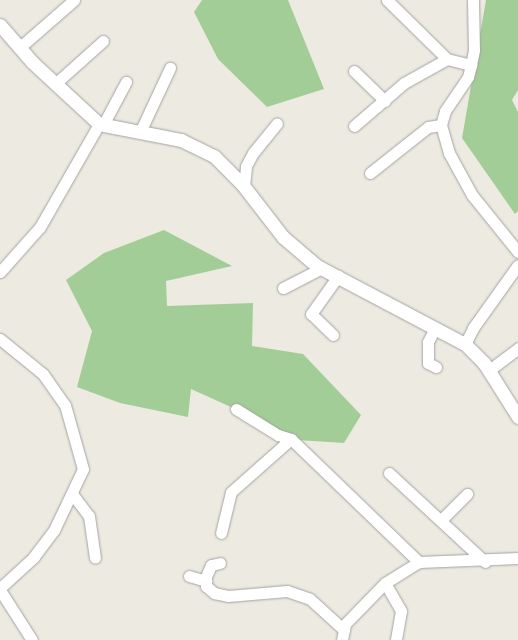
<!DOCTYPE html>
<html>
<head>
<meta charset="utf-8">
<style>
	body { margin:0 }
	#map { position:relative; width:518px; height:640px; overflow:hidden; background:#edeae1; font-family:Mulish,sans-serif }
	div>[style] { position:absolute }
	[style*='--x'] { left:calc(var(--x)*1px); top:calc(var(--y)*1px); width:calc(var(--w)*1px); rotate:calc(var(--a)*1deg) }
	.forest>* { inset:0; background:#a3cd96 }
	.roads { filter:drop-shadow(0 0 1px #a3a3a3) drop-shadow(0 0 1px #a3a3a3) }
	.minor>* { height:11px; margin:-5.5px; padding:0 5.5px; transform-origin:5.5px; border-radius:5.5px; background:#fff }
	.tertiary>* { height:13px; margin:-6.5px; padding:0 6.5px; transform-origin:6.5px; border-radius:6.5px; background:#fff }
	span { translate:-50% -50%; white-space:nowrap; text-align:center; line-height:1.15; -webkit-text-stroke:3.5px #fff; paint-order:stroke }
</style>
</head>
<body>
<div id="map">
	<div class="forest">
		<i style="clip-path:polygon(202px 0,288px 0,324px 89px,267px 107px,218px 59px,194px 12px)"></i>
		<i style="clip-path:polygon(486px 0,518px 0,518px 90px,512px 100px,518px 112px,518px 211px,515px 214px,462px 138px)"></i>
		<i style="clip-path:polygon(164px 230px,232px 266px,166px 281px,167px 306px,253px 303px,252px 346px,303px 354px,361px 415px,344px 443px,282px 439px,242px 412px,191px 389px,188px 417px,120px 403px,77px 387px,92px 331px,66px 280px,104px 253px)"></i>
	</div>
	<div class="roads">
		<div class="minor">
			<i style="--x:387;--y:0;--w:84;--a:44.5"></i>
			<i style="--x:447;--y:59;--w:25;--a:14"></i>
			<i style="--x:473;--y:0;--w:50;--a:88.9"></i>
			<i style="--x:474;--y:50;--w:15;--a:101"></i>
			<i style="--x:471;--y:65;--w:12;--a:104"></i>
			<i style="--x:468;--y:77;--w:41;--a:124.1"></i>
			<i style="--x:445;--y:111;--w:15;--a:106"></i>
			<i style="--x:441;--y:125;--w:29;--a:74"></i>
			<i style="--x:449;--y:153;--w:48;--a:61.3"></i>
			<i style="--x:472;--y:195;--w:73;--a:51.1"></i>
			<i style="--x:19;--y:48;--w:73;--a:-41.1"></i>
			<i style="--x:354;--y:71;--w:43;--a:44.1"></i>
			<i style="--x:56;--y:83;--w:63;--a:-41.8"></i>
			<i style="--x:103;--y:125;--w:49;--a:-61.9"></i>
			<i style="--x:354;--y:126;--w:66;--a:-40.7"></i>
			<i style="--x:404;--y:83;--w:49;--a:-29.2"></i>
			<i style="--x:140;--y:132;--w:71;--a:-64.9"></i>
			<i style="--x:370;--y:173;--w:74;--a:-38.4"></i>
			<i style="--x:428;--y:127;--w:13;--a:-9"></i>
			<i style="--x:244;--y:186;--w:20;--a:-84"></i>
			<i style="--x:246;--y:166;--w:15;--a:-62"></i>
			<i style="--x:253;--y:153;--w:38;--a:-51"></i>
			<i style="--x:0;--y:272;--w:60;--a:-48.4"></i>
			<i style="--x:40;--y:227;--w:119;--a:-60.2"></i>
			<i style="--x:283;--y:288;--w:44;--a:-27.1"></i>
			<i style="--x:435;--y:328;--w:16;--a:117"></i>
			<i style="--x:428;--y:342;--w:21;--a:90"></i>
			<i style="--x:428;--y:363;--w:9;--a:27"></i>
			<i style="--x:333;--y:335;--w:30;--a:-136"></i>
			<i style="--x:311;--y:314;--w:47;--a:-54.6"></i>
			<i style="--x:0;--y:339;--w:55;--a:39.1"></i>
			<i style="--x:43;--y:374;--w:38;--a:55"></i>
			<i style="--x:65;--y:405;--w:66;--a:74.3"></i>
			<i style="--x:83;--y:469;--w:68;--a:115.4"></i>
			<i style="--x:54;--y:530;--w:34;--a:127"></i>
			<i style="--x:34;--y:557;--w:46;--a:137.6"></i>
			<i style="--x:465;--y:344;--w:18;--a:-63"></i>
			<i style="--x:473;--y:328;--w:77;--a:-54.5"></i>
			<i style="--x:488;--y:371;--w:38;--a:-37"></i>
			<i style="--x:236;--y:409;--w:49;--a:31.8"></i>
			<i style="--x:278;--y:435;--w:14;--a:17"></i>
			<i style="--x:291;--y:439;--w:178;--a:43.9"></i>
			<i style="--x:389;--y:473;--w:131;--a:42.8"></i>
			<i style="--x:73;--y:495;--w:26;--a:53"></i>
			<i style="--x:89;--y:516;--w:42;--a:81.9"></i>
			<i style="--x:441;--y:520;--w:37;--a:-45"></i>
			<i style="--x:221;--y:533;--w:42;--a:-76.3"></i>
			<i style="--x:231;--y:492;--w:80;--a:-41.5"></i>
			<i style="--x:220;--y:563;--w:9;--a:167"></i>
			<i style="--x:211;--y:565;--w:13;--a:113"></i>
			<i style="--x:206;--y:577;--w:9;--a:90"></i>
			<i style="--x:206;--y:586;--w:11;--a:41"></i>
			<i style="--x:214;--y:593;--w:14;--a:12"></i>
			<i style="--x:228;--y:596;--w:59;--a:-4.8"></i>
			<i style="--x:287;--y:591;--w:24;--a:19"></i>
			<i style="--x:310;--y:599;--w:46;--a:42.4"></i>
			<i style="--x:189;--y:576;--w:18;--a:16"></i>
			<i style="--x:385;--y:583;--w:32;--a:60"></i>
			<i style="--x:401;--y:611;--w:29;--a:100"></i>
			<i style="--x:0;--y:590;--w:59;--a:57.4"></i>
			<i style="--x:342;--y:640;--w:16;--a:-79"></i>
			<i style="--x:345;--y:624;--w:57;--a:-45.7"></i>
			<i style="--x:385;--y:583;--w:40;--a:-32"></i>
			<i style="--x:419;--y:562;--w:99;--a:-2.3"></i>
		</div>
		<div class="tertiary">
			<i style="--x:0;--y:25;--w:49;--a:49.1"></i>
			<i style="--x:32;--y:62;--w:91;--a:42.8"></i>
			<i style="--x:99;--y:124;--w:84;--a:11"></i>
			<i style="--x:181;--y:140;--w:37;--a:26"></i>
			<i style="--x:214;--y:156;--w:40;--a:45"></i>
			<i style="--x:242;--y:184;--w:67;--a:52.3"></i>
			<i style="--x:283;--y:237;--w:45;--a:40.5"></i>
			<i style="--x:317;--y:266;--w:167;--a:27.8"></i>
			<i style="--x:465;--y:344;--w:27;--a:45"></i>
			<i style="--x:484;--y:363;--w:64;--a:57.8"></i>
		</div>
	</div>
</div>
</body>
</html>
